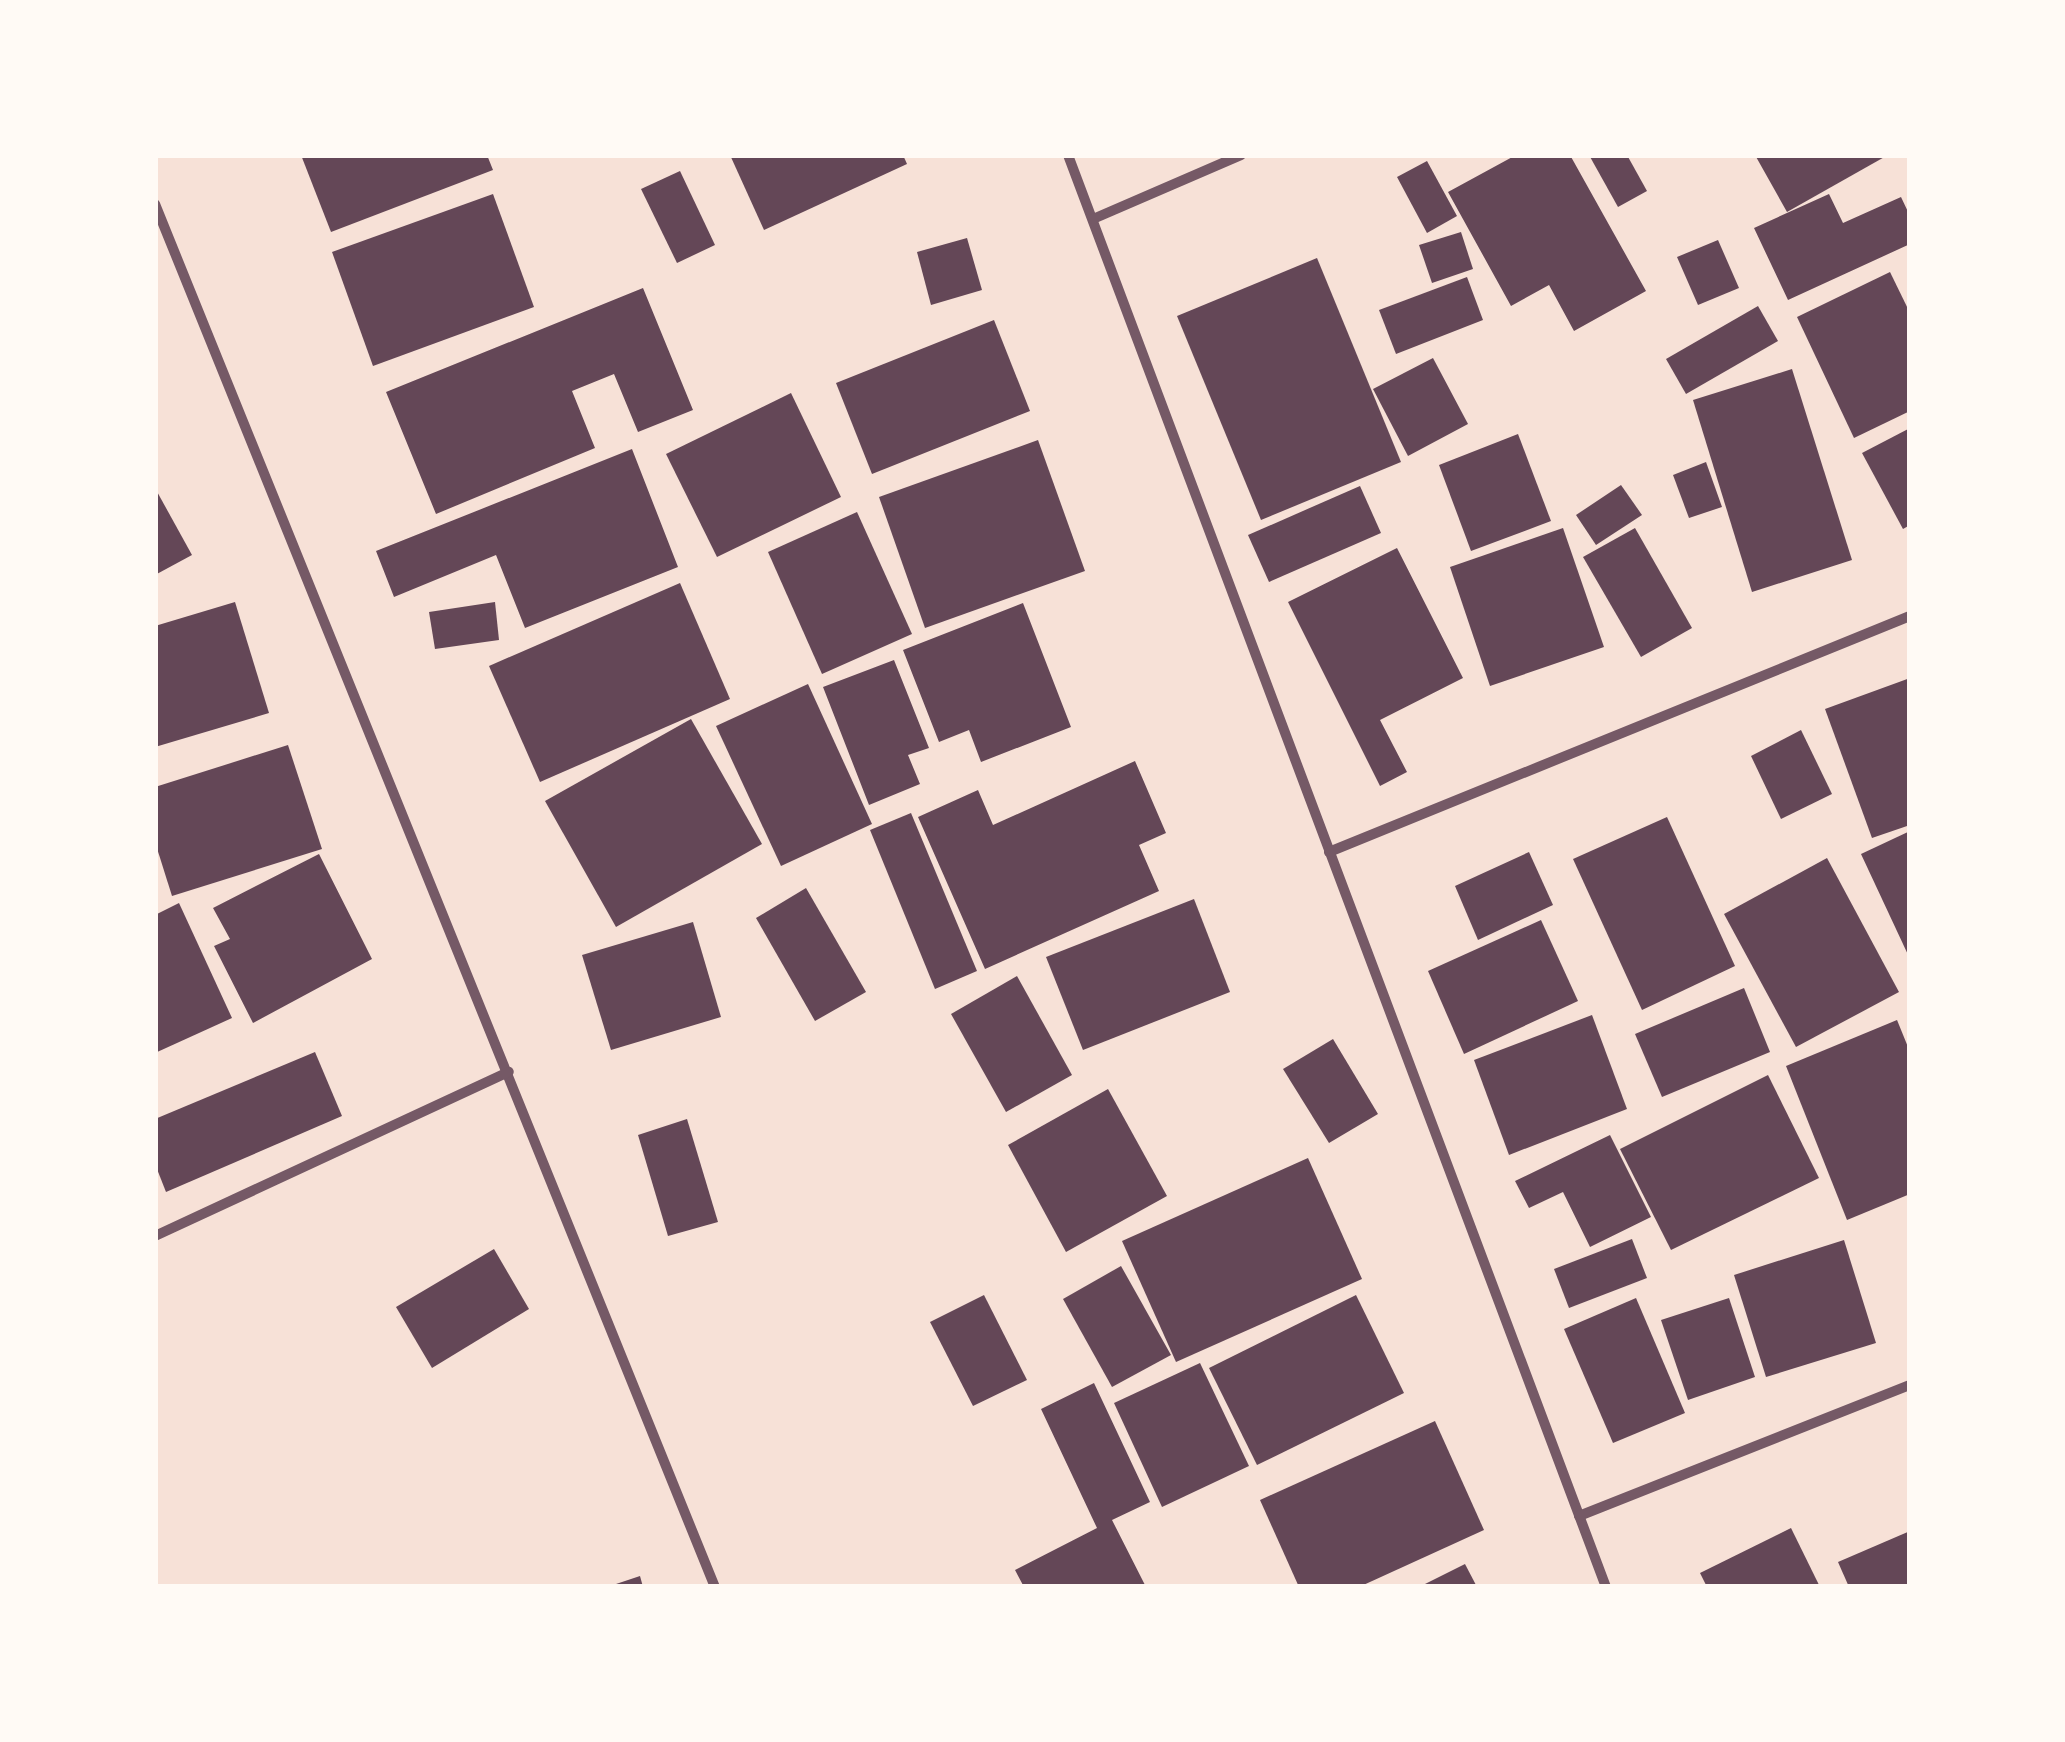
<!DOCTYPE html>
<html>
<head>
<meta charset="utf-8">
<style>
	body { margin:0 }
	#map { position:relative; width:2065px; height:1742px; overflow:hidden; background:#f7e1d7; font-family:"PT Sans",sans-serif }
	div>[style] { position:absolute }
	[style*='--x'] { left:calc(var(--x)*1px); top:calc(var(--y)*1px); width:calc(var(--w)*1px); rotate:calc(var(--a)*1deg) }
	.building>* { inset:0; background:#644757 }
	.minor>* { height:10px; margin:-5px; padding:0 5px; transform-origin:5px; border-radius:5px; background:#755966 }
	span { translate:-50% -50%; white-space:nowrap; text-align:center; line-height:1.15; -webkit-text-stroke:9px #fffaf5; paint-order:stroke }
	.frame { position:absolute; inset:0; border:158px solid #fffaf5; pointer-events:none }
</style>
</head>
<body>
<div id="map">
	<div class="building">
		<i style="clip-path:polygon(301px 155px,487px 155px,493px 170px,331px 232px)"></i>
		<i style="clip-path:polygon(730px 155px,903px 155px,907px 164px,764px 230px)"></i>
		<i style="clip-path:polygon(1516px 155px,1570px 155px,1646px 291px,1574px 331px,1549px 285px,1511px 306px,1448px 192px)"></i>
		<i style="clip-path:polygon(1589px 155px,1627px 155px,1647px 191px,1618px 207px)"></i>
		<i style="clip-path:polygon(1755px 155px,1888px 155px,1787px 212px)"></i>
		<i style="clip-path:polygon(1427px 161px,1457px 216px,1427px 233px,1397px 177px)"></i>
		<i style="clip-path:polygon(680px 171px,715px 245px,677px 263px,641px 189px)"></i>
		<i style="clip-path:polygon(493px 194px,534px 307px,373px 366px,332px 252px)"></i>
		<i style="clip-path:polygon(1829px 194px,1843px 223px,1901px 197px,1910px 216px,1910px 244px,1788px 300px,1754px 228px)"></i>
		<i style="clip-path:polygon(1461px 232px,1473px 269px,1432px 283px,1419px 245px)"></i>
		<i style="clip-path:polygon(967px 238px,982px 290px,931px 305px,917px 252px)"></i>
		<i style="clip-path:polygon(1718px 240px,1739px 288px,1698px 305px,1677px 257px)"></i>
		<i style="clip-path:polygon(1317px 258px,1401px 462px,1261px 520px,1177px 316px)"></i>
		<i style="clip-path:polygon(1890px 272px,1910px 313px,1910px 411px,1854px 438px,1797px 317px)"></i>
		<i style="clip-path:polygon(1467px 277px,1483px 320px,1396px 354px,1379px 310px)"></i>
		<i style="clip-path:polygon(643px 288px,693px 410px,638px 432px,614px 374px,572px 391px,595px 448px,436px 514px,386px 392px)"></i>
		<i style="clip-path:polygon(1758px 306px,1778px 341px,1686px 394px,1666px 359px)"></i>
		<i style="clip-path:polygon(994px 320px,1030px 411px,872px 474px,836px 383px)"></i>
		<i style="clip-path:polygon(1433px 358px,1468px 424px,1408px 456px,1373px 389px)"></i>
		<i style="clip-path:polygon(1792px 369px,1852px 560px,1752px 592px,1693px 400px)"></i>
		<i style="clip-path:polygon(791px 393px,841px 497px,717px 557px,666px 454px)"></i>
		<i style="clip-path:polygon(1910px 428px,1910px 525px,1903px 529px,1862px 453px)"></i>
		<i style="clip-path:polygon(1518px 434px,1551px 521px,1471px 551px,1439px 465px)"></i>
		<i style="clip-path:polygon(1038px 440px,1085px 571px,925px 628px,879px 497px)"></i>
		<i style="clip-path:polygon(632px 449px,678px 567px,525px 628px,496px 555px,394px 597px,376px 551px)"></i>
		<i style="clip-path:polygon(1706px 462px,1722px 507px,1689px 518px,1673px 475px)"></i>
		<i style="clip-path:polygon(1621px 485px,1642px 515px,1596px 545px,1576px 515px)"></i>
		<i style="clip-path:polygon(1360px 486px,1381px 533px,1269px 582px,1248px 535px)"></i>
		<i style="clip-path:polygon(155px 488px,192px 555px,155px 575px)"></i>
		<i style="clip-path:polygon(857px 512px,912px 634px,822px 674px,768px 552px)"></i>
		<i style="clip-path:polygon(1563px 528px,1604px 647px,1490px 686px,1450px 567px)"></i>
		<i style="clip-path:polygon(1635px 528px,1692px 628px,1641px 657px,1583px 557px)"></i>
		<i style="clip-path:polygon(1397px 548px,1463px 678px,1380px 720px,1407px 772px,1380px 786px,1288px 602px)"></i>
		<i style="clip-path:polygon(680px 583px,730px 699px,540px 782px,489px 666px)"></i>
		<i style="clip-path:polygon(235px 602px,269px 713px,155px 747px,155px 626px)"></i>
		<i style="clip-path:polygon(495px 602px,499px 640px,435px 649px,429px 612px)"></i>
		<i style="clip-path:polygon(1023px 603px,1071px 727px,981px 762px,969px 730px,939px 742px,903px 650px)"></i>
		<i style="clip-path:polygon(894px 660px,929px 748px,908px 755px,920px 784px,869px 805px,823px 687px)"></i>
		<i style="clip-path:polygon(1910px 678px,1910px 825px,1872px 838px,1825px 709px)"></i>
		<i style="clip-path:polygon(808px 684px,872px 824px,781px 866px,716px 726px)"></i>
		<i style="clip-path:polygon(691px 719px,762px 844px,616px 927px,545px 801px)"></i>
		<i style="clip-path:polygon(1801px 730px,1832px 794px,1781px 819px,1751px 756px)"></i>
		<i style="clip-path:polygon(288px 745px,322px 849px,172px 896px,155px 842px,155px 787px)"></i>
		<i style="clip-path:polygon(1135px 761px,1166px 833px,1139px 845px,1159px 891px,985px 969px,918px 817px,978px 790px,993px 825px)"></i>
		<i style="clip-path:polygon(911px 813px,977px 971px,935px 989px,870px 830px)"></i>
		<i style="clip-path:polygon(1667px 817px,1735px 966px,1642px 1010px,1573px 859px)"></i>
		<i style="clip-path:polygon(1910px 831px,1910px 959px,1861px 854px)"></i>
		<i style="clip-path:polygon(1529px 852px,1553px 905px,1478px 940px,1455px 886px)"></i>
		<i style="clip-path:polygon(319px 854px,372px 959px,253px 1023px,214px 946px,230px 939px,213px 908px)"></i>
		<i style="clip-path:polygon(1827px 858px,1899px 992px,1796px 1047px,1724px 914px)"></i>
		<i style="clip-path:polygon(806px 888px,866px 992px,815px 1021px,756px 918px)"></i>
		<i style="clip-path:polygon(1194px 899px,1230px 992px,1083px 1050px,1046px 957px)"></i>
		<i style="clip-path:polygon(179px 903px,232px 1018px,155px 1053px,155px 915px)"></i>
		<i style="clip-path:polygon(1541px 920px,1578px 1001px,1464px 1054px,1428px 971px)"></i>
		<i style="clip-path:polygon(693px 922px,721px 1017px,611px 1050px,582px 955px)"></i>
		<i style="clip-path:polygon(1017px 976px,1072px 1075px,1006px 1112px,951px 1014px)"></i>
		<i style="clip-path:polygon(1744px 988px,1770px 1052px,1662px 1097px,1635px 1034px)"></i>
		<i style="clip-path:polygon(1592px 1015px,1627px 1109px,1509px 1155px,1474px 1060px)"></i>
		<i style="clip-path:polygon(1897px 1020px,1910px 1052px,1910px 1194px,1847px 1220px,1786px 1066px)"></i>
		<i style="clip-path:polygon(1333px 1039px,1378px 1114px,1329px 1143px,1283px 1069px)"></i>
		<i style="clip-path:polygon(315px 1052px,342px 1116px,166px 1192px,155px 1164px,155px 1119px)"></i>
		<i style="clip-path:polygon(1768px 1075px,1819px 1178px,1671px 1250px,1620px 1149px)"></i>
		<i style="clip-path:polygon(1108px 1089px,1167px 1196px,1066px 1252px,1008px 1145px)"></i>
		<i style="clip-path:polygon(687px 1119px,718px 1222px,668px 1236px,638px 1135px)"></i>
		<i style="clip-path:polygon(1610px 1135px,1651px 1217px,1590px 1247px,1563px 1192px,1529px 1208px,1515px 1181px)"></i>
		<i style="clip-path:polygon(1308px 1158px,1362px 1279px,1176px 1362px,1122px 1241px)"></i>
		<i style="clip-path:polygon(1632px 1239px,1647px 1278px,1569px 1308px,1554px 1269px)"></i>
		<i style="clip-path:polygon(1844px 1240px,1876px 1343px,1766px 1377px,1734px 1275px)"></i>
		<i style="clip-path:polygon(494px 1249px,529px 1309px,432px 1368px,396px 1307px)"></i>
		<i style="clip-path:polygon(1121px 1266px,1171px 1355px,1112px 1387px,1063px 1299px)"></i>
		<i style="clip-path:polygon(984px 1295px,1027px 1380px,973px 1406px,930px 1322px)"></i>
		<i style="clip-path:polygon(1356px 1295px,1404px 1393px,1257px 1465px,1209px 1368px)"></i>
		<i style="clip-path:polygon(1636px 1298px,1685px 1413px,1613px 1443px,1564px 1329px)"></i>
		<i style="clip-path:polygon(1729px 1298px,1755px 1377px,1688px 1400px,1661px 1320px)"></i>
		<i style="clip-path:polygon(1200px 1363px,1249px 1466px,1162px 1507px,1114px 1403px)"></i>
		<i style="clip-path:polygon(1094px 1383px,1150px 1502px,1112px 1520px,1146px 1587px,1024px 1587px,1015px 1570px,1097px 1528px,1041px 1409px)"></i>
		<i style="clip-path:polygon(1435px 1421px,1484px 1530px,1359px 1587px,1299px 1587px,1260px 1500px)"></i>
		<i style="clip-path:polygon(1791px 1528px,1820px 1587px,1707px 1587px,1700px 1573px)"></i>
		<i style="clip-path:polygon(1910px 1531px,1910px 1587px,1849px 1587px,1838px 1562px)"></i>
		<i style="clip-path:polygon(1465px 1564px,1477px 1587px,1419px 1587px)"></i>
		<i style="clip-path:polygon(640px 1576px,643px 1587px,611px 1587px,610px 1586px)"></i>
	</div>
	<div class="minor">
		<i style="--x:1068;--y:155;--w:1530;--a:69.41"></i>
		<i style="--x:155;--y:204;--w:1492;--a:67.96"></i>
		<i style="--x:1093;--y:219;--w:161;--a:-23.4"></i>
		<i style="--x:1329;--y:852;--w:627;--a:-22.11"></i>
		<i style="--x:155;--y:1236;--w:390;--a:-24.9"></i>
		<i style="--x:1579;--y:1516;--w:356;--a:-21.6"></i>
	</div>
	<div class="frame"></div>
</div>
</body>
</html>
